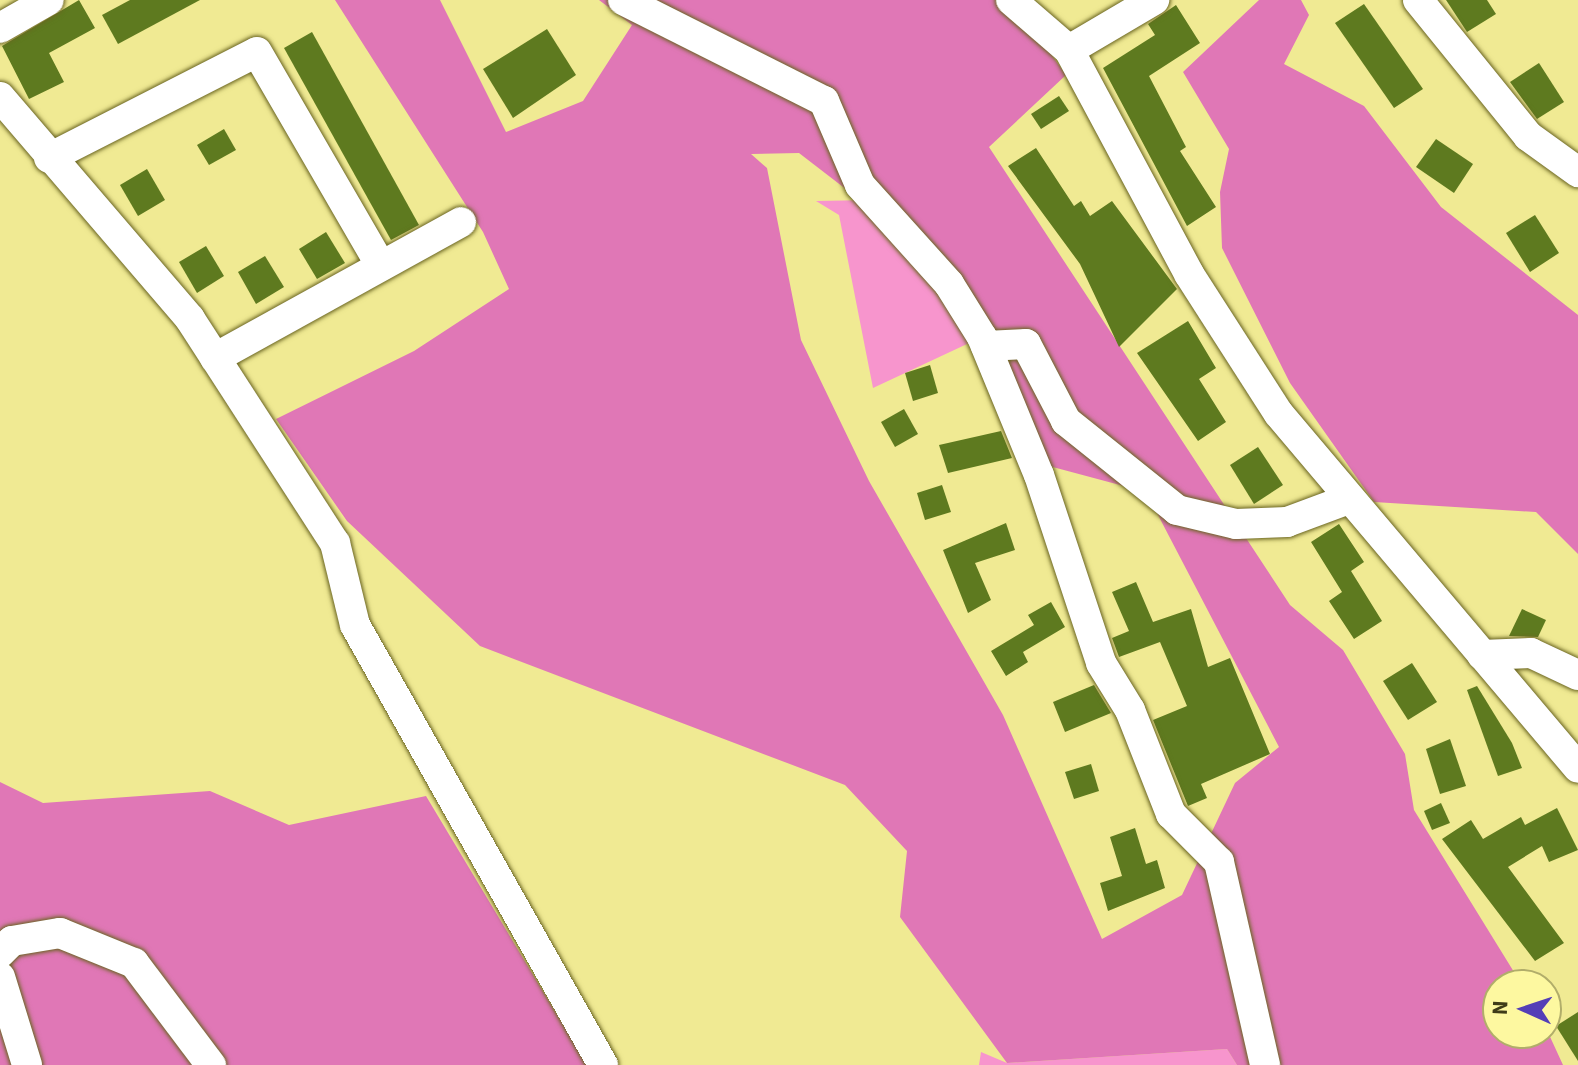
<!DOCTYPE html>
<html>
<head>
<meta charset="utf-8">
<style>
	body { margin:0 }
	#map { position:relative; width:1578px; height:1065px; overflow:hidden; background:#f0ea93; font-family:"Source Sans 3",sans-serif }
	div>[style] { position:absolute }
	[style*='--x'] { left:calc(var(--x)*1px); top:calc(var(--y)*1px); width:calc(var(--w)*1px); rotate:calc(var(--a)*1deg) }
	.green>* { inset:0; background:#f795cd }
	.forest>* { inset:0; background:#e077b6 }
	.building>* { inset:0; background:#5e7a1f }
	.roads { filter:drop-shadow(0 0 2px #696421) drop-shadow(0 0 2px #696421) }
	.minor>* { height:30px; margin:-15px; padding:0 15px; transform-origin:15px; border-radius:15px; background:#fff }
	span { translate:-50% -50%; white-space:nowrap; text-align:center; line-height:1.15; -webkit-text-stroke:8px #fdf8a0; paint-order:stroke }
	.north { position:absolute; left:1482px; top:969px; width:80px; height:80px; box-sizing:border-box; background:#fdf8a0; border:2px solid #b1ad6a; border-radius:50%; rotate:273deg; font-size:22px; font-weight:700; line-height:32px; text-align:center; color:#3f3c18 }
	.north::after { content:''; display:block; margin:auto; width:28px; height:36px; background:#543fb7; clip-path:polygon(50% 0,100% 100%,50% 72%,0 100%) }
</style>
</head>
<body>
<div id="map">
	<div class="green">
		<i style="clip-path:polygon(871px 200px,982px 337px,873px 388px,839px 215px,816px 201px)"></i>
		<i style="clip-path:polygon(1227px 1049px,1237px 1065px,979px 1065px,981px 1052px,1007px 1063px)"></i>
	</div>
	<div class="forest">
		<i style="clip-path:polygon(evenodd,335px 0,440px 0,506px 132px,583px 101px,632px 25px,599px 0,995px 0,1030px 25px,1066px 75px,989px 147px,1290px 605px,1343px 650px,1405px 754px,1414px 810px,1522px 985px,1498px 985px,1498px 1033px,1546px 1028px,1563px 1065px,1237px 1065px,1227px 1049px,1007px 1063px,900px 917px,907px 851px,845px 785px,480px 646px,347px 521px,276px 419px,414px 351px,509px 289px,483px 232px,335px 0,799px 153px,960px 277px,1049px 466px,1146px 492px,1279px 747px,1235px 783px,1182px 895px,1102px 939px,1003px 715px,869px 481px,801px 340px,767px 168px,751px 154px,799px 153px)"></i>
		<i style="clip-path:polygon(1259px 0,1301px 0,1309px 15px,1284px 64px,1364px 106px,1441px 207px,1578px 315px,1578px 554px,1536px 512px,1374px 502px,1290px 383px,1222px 248px,1220px 192px,1229px 149px,1183px 72px)"></i>
		<i style="clip-path:polygon(0 782px,43px 803px,210px 791px,289px 825px,426px 796px,587px 1065px,0 1065px)"></i>
	</div>
	<div class="building">
		<i style="clip-path:polygon(79px 0,95px 28px,49px 53px,64px 82px,29px 99px,2px 46px)"></i>
		<i style="clip-path:polygon(130px 0,200px 0,118px 44px,102px 15px)"></i>
		<i style="clip-path:polygon(1446px 0,1487px 0,1496px 14px,1467px 32px)"></i>
		<i style="clip-path:polygon(1364px 4px,1423px 89px,1394px 108px,1335px 23px)"></i>
		<i style="clip-path:polygon(1176px 5px,1200px 43px,1149px 76px,1186px 147px,1180px 151px,1216px 207px,1187px 226px,1103px 68px,1155px 35px,1148px 24px)"></i>
		<i style="clip-path:polygon(547px 29px,576px 75px,513px 118px,483px 69px)"></i>
		<i style="clip-path:polygon(312px 32px,419px 225px,391px 240px,284px 48px)"></i>
		<i style="clip-path:polygon(1539px 63px,1564px 102px,1537px 119px,1510px 82px)"></i>
		<i style="clip-path:polygon(1059px 96px,1069px 111px,1041px 129px,1031px 114px)"></i>
		<i style="clip-path:polygon(224px 129px,236px 150px,209px 165px,197px 145px)"></i>
		<i style="clip-path:polygon(1436px 139px,1473px 164px,1454px 193px,1416px 167px)"></i>
		<i style="clip-path:polygon(1036px 148px,1074px 206px,1081px 201px,1090px 216px,1112px 201px,1177px 289px,1119px 347px,1080px 264px,1008px 166px)"></i>
		<i style="clip-path:polygon(147px 169px,165px 200px,138px 216px,120px 185px)"></i>
		<i style="clip-path:polygon(1535px 215px,1559px 253px,1530px 272px,1506px 233px)"></i>
		<i style="clip-path:polygon(326px 232px,345px 263px,317px 279px,299px 249px)"></i>
		<i style="clip-path:polygon(206px 246px,224px 276px,197px 293px,179px 262px)"></i>
		<i style="clip-path:polygon(265px 256px,284px 287px,256px 304px,238px 272px)"></i>
		<i style="clip-path:polygon(1188px 321px,1216px 368px,1199px 379px,1226px 422px,1198px 441px,1137px 353px)"></i>
		<i style="clip-path:polygon(930px 365px,938px 393px,913px 401px,905px 373px)"></i>
		<i style="clip-path:polygon(904px 409px,918px 434px,895px 447px,881px 422px)"></i>
		<i style="clip-path:polygon(1001px 431px,1012px 458px,948px 473px,939px 445px)"></i>
		<i style="clip-path:polygon(1258px 447px,1283px 485px,1254px 504px,1230px 465px)"></i>
		<i style="clip-path:polygon(942px 485px,951px 512px,925px 520px,917px 493px)"></i>
		<i style="clip-path:polygon(1006px 523px,1015px 550px,975px 563px,991px 600px,968px 613px,943px 550px)"></i>
		<i style="clip-path:polygon(1339px 524px,1364px 562px,1351px 571px,1382px 621px,1354px 639px,1329px 601px,1342px 592px,1311px 542px)"></i>
		<i style="clip-path:polygon(1136px 582px,1153px 622px,1191px 609px,1208px 667px,1230px 658px,1270px 754px,1201px 784px,1207px 798px,1188px 806px,1153px 720px,1187px 706px,1160px 642px,1119px 657px,1112px 638px,1129px 631px,1112px 592px)"></i>
		<i style="clip-path:polygon(1051px 602px,1065px 627px,1023px 652px,1028px 662px,1006px 676px,991px 651px,1034px 625px,1028px 615px)"></i>
		<i style="clip-path:polygon(1522px 609px,1546px 620px,1538px 637px,1509px 636px)"></i>
		<i style="clip-path:polygon(1412px 663px,1437px 702px,1408px 720px,1383px 681px)"></i>
		<i style="clip-path:polygon(1094px 685px,1111px 713px,1065px 732px,1053px 702px)"></i>
		<i style="clip-path:polygon(1477px 686px,1512px 743px,1522px 768px,1498px 776px,1467px 690px)"></i>
		<i style="clip-path:polygon(1450px 739px,1466px 786px,1440px 794px,1426px 749px)"></i>
		<i style="clip-path:polygon(1091px 764px,1099px 791px,1074px 799px,1065px 772px)"></i>
		<i style="clip-path:polygon(1441px 803px,1450px 823px,1432px 830px,1424px 811px)"></i>
		<i style="clip-path:polygon(1557px 808px,1578px 850px,1549px 862px,1542px 846px,1508px 867px,1564px 943px,1535px 961px,1442px 839px,1471px 820px,1483px 839px,1521px 817px,1525px 825px)"></i>
		<i style="clip-path:polygon(1135px 828px,1146px 864px,1157px 860px,1165px 888px,1108px 911px,1100px 883px,1122px 876px,1110px 837px)"></i>
		<i style="clip-path:polygon(1578px 1012px,1578px 1061px,1556px 1026px)"></i>
	</div>
	<div class="roads">
		<div class="minor">
			<i style="--x:623;--y:0;--w:225;--a:26.7"></i>
			<i style="--x:824;--y:101;--w:91;--a:66.8"></i>
			<i style="--x:860;--y:185;--w:133;--a:48"></i>
			<i style="--x:949;--y:284;--w:62;--a:58.1"></i>
			<i style="--x:982;--y:337;--w:149;--a:67.6"></i>
			<i style="--x:1039;--y:475;--w:198;--a:71.7"></i>
			<i style="--x:1101;--y:663;--w:55;--a:58.3"></i>
			<i style="--x:1130;--y:710;--w:112;--a:68.5"></i>
			<i style="--x:1171;--y:814;--w:68;--a:45"></i>
			<i style="--x:1219;--y:862;--w:208;--a:77.2"></i>
			<i style="--x:1011;--y:0;--w:77;--a:40.8"></i>
			<i style="--x:1069;--y:50;--w:254;--a:61.8"></i>
			<i style="--x:1189;--y:274;--w:166;--a:57.3"></i>
			<i style="--x:1279;--y:414;--w:463;--a:49.8"></i>
			<i style="--x:1418;--y:0;--w:175;--a:51"></i>
			<i style="--x:1528;--y:136;--w:62;--a:35.8"></i>
			<i style="--x:0;--y:28;--w:56;--a:-29.7"></i>
			<i style="--x:1069;--y:50;--w:99;--a:-30.5"></i>
			<i style="--x:0;--y:97;--w:292;--a:49.4"></i>
			<i style="--x:190;--y:319;--w:267;--a:57.1"></i>
			<i style="--x:335;--y:543;--w:84;--a:76.3"></i>
			<i style="--x:355;--y:625;--w:505;--a:60.59"></i>
			<i style="--x:49;--y:158;--w:233;--a:-27"></i>
			<i style="--x:257;--y:52;--w:247;--a:59.9"></i>
			<i style="--x:986;--y:346;--w:40;--a:-2.9"></i>
			<i style="--x:1026;--y:344;--w:87;--a:62.5"></i>
			<i style="--x:1066;--y:421;--w:142;--a:38.7"></i>
			<i style="--x:1177;--y:510;--w:61;--a:13.3"></i>
			<i style="--x:1236;--y:524;--w:51;--a:-2.2"></i>
			<i style="--x:1287;--y:522;--w:66;--a:-20.4"></i>
			<i style="--x:215;--y:358;--w:281;--a:-28.9"></i>
			<i style="--x:1482;--y:655;--w:49;--a:-2.3"></i>
			<i style="--x:1531;--y:653;--w:52;--a:25.1"></i>
			<i style="--x:0;--y:953;--w:17;--a:-45"></i>
			<i style="--x:12;--y:941;--w:49;--a:-9.5"></i>
			<i style="--x:60;--y:933;--w:80;--a:22.1"></i>
			<i style="--x:134;--y:963;--w:128;--a:53"></i>
			<i style="--x:0;--y:977;--w:92;--a:72.9"></i>
		</div>
	</div>
	<div class="north">N</div>
</div>
</body>
</html>
